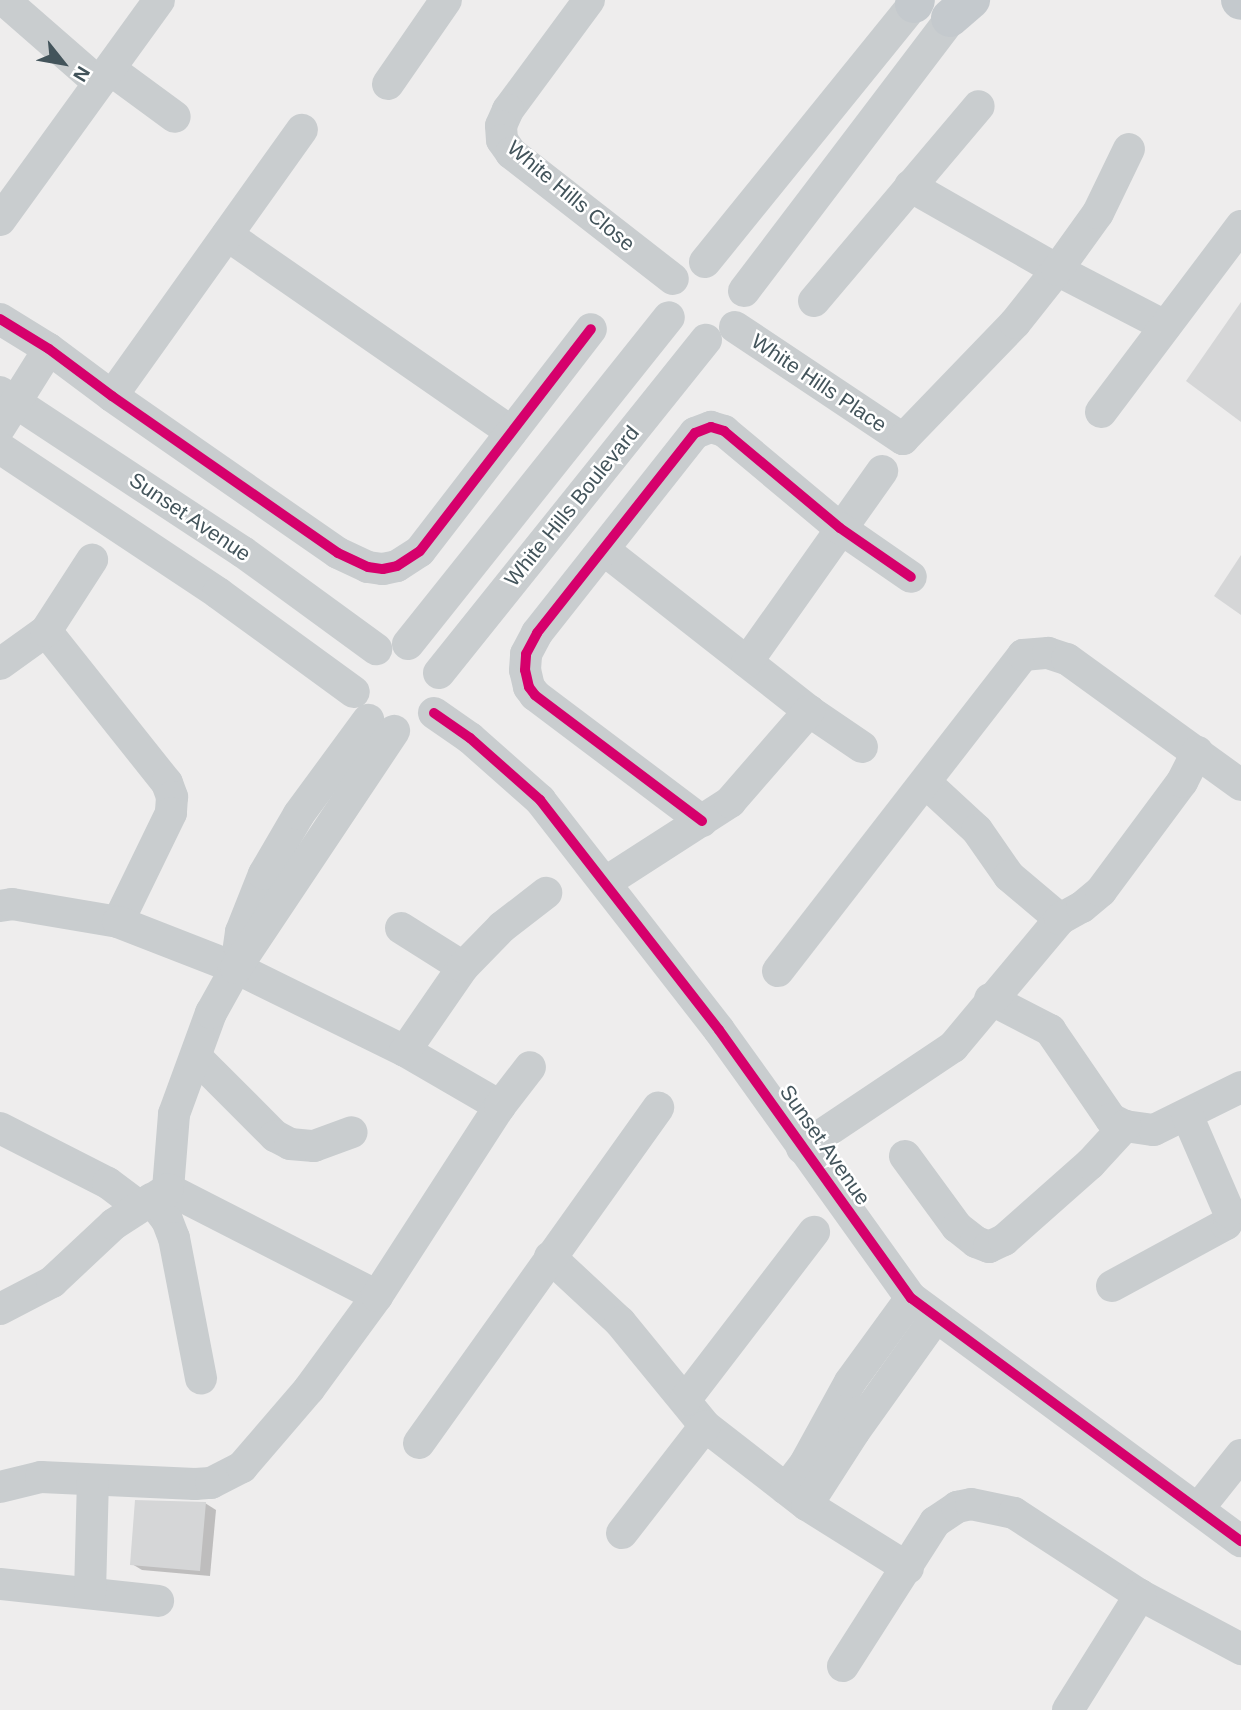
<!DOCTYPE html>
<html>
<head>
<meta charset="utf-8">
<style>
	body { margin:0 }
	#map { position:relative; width:1241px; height:1710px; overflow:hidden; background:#eeeded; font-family:Arial,sans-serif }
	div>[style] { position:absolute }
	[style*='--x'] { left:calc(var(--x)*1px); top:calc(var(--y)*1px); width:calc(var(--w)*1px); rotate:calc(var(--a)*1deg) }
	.shadow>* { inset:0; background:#0003 }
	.building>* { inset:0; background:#d5d6d7 }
	.minor>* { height:32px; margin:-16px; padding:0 16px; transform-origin:16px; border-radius:16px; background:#c9cdcf }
	.major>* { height:38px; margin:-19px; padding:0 19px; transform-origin:19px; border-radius:19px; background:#c4c9cd }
	.cycleway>* { height:10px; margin:-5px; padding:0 5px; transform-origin:5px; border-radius:5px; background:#d6006c }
	span { translate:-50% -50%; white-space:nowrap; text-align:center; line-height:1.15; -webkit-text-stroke:5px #fff; paint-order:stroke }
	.street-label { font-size:21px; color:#43545b }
	.north { position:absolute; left:28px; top:28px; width:70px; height:70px; -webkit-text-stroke:5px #fff; paint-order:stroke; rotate:121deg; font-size:19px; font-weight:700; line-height:28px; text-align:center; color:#43545b }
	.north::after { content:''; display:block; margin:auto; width:24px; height:32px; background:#43545b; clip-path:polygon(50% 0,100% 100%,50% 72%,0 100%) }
</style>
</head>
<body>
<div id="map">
	<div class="shadow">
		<i style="clip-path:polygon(205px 1503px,216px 1510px,210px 1576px,142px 1570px,132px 1564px)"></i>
	</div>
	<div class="building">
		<i style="clip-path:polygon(1241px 302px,1241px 422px,1186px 381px)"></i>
		<i style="clip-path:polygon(1241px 555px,1241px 615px,1214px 596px)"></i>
		<i style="clip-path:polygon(135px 1500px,206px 1502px,200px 1571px,130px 1565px)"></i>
	</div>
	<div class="minor">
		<i style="--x:4;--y:0;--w:126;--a:41.1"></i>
		<i style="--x:589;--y:0;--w:137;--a:126.4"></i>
		<i style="--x:508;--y:110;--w:17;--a:114"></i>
		<i style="--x:501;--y:126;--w:14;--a:86"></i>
		<i style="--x:502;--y:140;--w:16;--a:55"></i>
		<i style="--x:511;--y:153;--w:205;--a:37.9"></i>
		<i style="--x:111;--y:70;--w:79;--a:36.3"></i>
		<i style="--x:388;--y:84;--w:102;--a:-55.4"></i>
		<i style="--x:910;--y:186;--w:169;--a:29.7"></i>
		<i style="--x:1057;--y:270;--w:122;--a:27.4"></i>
		<i style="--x:0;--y:220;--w:271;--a:-54.1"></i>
		<i style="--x:227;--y:235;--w:346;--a:34.7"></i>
		<i style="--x:705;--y:262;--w:337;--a:-51"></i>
		<i style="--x:744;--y:291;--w:365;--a:-52.8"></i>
		<i style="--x:814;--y:301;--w:255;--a:-49.8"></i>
		<i style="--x:0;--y:319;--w:57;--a:31.5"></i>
		<i style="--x:49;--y:349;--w:79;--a:36.7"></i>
		<i style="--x:112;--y:396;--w:275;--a:34.8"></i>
		<i style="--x:338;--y:553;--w:33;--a:25"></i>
		<i style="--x:368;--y:567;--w:15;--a:8"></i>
		<i style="--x:383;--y:569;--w:14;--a:-12"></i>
		<i style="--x:397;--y:566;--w:27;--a:-33"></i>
		<i style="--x:420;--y:551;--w:280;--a:-52.4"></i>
		<i style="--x:735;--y:327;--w:202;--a:33.7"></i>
		<i style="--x:903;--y:439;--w:161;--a:-46"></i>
		<i style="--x:1015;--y:323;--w:68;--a:-51.6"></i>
		<i style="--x:1057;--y:270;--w:70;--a:-54.3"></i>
		<i style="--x:1098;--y:213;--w:71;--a:-64.2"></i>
		<i style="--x:0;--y:392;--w:291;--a:33.4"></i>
		<i style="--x:243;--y:552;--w:165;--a:36.1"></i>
		<i style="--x:112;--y:396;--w:327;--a:-54.5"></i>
		<i style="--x:1101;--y:412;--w:233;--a:-53"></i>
		<i style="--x:0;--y:427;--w:92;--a:-57.9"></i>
		<i style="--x:0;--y:448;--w:262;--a:33.6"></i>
		<i style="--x:218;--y:593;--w:168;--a:36.1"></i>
		<i style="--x:604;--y:550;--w:261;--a:38.1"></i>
		<i style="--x:809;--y:711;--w:64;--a:34.2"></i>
		<i style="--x:46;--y:631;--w:194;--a:51.5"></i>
		<i style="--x:167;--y:783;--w:15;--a:70"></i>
		<i style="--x:172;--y:797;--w:16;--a:94"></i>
		<i style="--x:171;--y:813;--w:121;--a:115.9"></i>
		<i style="--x:408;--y:644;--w:418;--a:-51.4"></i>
		<i style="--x:747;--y:662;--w:234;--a:-54.7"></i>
		<i style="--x:0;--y:664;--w:57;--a:-35.7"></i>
		<i style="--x:46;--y:631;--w:85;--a:-57.1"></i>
		<i style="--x:439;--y:673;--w:427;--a:-51.3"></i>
		<i style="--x:434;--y:713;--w:44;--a:34.8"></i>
		<i style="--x:470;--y:738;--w:94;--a:41.5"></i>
		<i style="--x:540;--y:800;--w:291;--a:52.1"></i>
		<i style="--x:719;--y:1030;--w:330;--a:54.4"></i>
		<i style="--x:911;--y:1298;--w:410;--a:36.4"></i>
		<i style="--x:926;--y:783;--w:69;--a:42.7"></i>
		<i style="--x:977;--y:830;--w:56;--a:55.2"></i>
		<i style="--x:1009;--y:876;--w:67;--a:40.1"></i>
		<i style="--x:702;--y:821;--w:209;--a:-143"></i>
		<i style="--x:535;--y:695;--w:10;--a:-127"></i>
		<i style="--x:529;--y:687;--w:17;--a:-103"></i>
		<i style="--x:525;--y:670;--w:16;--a:-86"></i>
		<i style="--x:526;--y:654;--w:24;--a:-62"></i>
		<i style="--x:537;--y:633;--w:255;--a:-51.7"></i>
		<i style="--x:695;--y:433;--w:17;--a:-21"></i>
		<i style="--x:711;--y:427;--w:14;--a:17"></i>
		<i style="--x:724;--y:431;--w:151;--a:39.9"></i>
		<i style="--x:840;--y:528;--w:86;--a:34.6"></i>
		<i style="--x:606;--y:882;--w:148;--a:-32.8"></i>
		<i style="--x:730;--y:802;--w:121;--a:-49"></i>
		<i style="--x:0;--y:906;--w:12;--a:-9"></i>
		<i style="--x:12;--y:904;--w:108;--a:9.6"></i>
		<i style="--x:118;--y:922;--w:127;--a:21.3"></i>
		<i style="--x:236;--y:968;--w:188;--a:26.2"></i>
		<i style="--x:405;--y:1051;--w:110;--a:30.1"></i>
		<i style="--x:401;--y:928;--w:73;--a:32.2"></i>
		<i style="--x:239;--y:946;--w:14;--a:-82"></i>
		<i style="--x:241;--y:932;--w:62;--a:-68.4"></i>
		<i style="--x:264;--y:874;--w:69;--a:-59.7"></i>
		<i style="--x:299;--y:814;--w:117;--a:-53.7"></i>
		<i style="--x:778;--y:971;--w:400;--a:-52.2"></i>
		<i style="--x:1023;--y:655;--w:25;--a:-5"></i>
		<i style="--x:1048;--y:653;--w:20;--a:18"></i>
		<i style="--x:1067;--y:659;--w:215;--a:35.9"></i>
		<i style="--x:990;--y:999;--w:68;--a:27.3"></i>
		<i style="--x:1050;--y:1030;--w:108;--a:55.6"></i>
		<i style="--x:1111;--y:1119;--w:16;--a:27"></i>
		<i style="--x:1125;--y:1126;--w:29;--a:8"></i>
		<i style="--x:1154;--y:1130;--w:97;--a:-26.3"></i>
		<i style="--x:405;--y:1051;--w:102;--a:-55.4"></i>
		<i style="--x:463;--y:967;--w:56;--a:-45.7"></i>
		<i style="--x:502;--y:927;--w:56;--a:-37.7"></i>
		<i style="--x:196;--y:1057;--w:112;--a:45"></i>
		<i style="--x:275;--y:1136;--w:17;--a:28"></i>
		<i style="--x:290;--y:1144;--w:24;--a:5"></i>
		<i style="--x:314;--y:1146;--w:40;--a:-20.2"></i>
		<i style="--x:0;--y:1128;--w:121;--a:27"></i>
		<i style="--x:108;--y:1183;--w:38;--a:37"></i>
		<i style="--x:802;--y:1148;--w:182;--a:-33.8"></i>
		<i style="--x:953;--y:1047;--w:167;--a:-50.1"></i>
		<i style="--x:1060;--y:919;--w:25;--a:-29"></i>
		<i style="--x:1082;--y:907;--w:25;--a:-40"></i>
		<i style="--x:1101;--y:891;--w:136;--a:-53.4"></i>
		<i style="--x:1182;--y:782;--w:34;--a:-63"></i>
		<i style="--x:905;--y:1156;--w:88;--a:53.8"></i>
		<i style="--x:957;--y:1227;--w:24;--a:38"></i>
		<i style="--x:976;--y:1242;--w:14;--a:21"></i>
		<i style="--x:989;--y:1247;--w:17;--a:-25"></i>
		<i style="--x:1004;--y:1240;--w:115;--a:-41.5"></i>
		<i style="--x:1090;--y:1164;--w:52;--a:-47.4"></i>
		<i style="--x:168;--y:1189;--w:75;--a:-85.4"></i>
		<i style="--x:174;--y:1114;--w:108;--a:-69.9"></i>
		<i style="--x:211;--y:1013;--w:51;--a:-60.9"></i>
		<i style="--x:236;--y:968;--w:285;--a:-56.3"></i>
		<i style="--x:168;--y:1189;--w:235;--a:27.1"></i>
		<i style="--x:151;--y:1199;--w:26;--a:53"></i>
		<i style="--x:167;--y:1220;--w:19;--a:69"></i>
		<i style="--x:174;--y:1238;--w:143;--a:79.1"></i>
		<i style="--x:550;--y:1257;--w:96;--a:42.9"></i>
		<i style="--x:620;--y:1322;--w:134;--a:50.7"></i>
		<i style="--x:705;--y:1426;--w:129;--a:37.8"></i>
		<i style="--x:807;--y:1505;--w:119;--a:32"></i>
		<i style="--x:1112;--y:1286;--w:130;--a:-28.5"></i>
		<i style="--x:1226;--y:1224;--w:7;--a:-63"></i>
		<i style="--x:1229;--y:1218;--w:6;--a:-90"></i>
		<i style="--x:1229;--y:1212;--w:106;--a:-113.4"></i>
		<i style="--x:0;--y:1309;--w:59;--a:-27.4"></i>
		<i style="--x:52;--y:1282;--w:85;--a:-43.1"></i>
		<i style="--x:114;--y:1224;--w:64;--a:-32.9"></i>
		<i style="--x:685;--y:1400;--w:212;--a:-52.5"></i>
		<i style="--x:419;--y:1443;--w:412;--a:-54.5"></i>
		<i style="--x:0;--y:1487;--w:42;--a:-13.7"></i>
		<i style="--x:41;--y:1477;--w:154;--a:2.6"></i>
		<i style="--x:195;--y:1484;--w:16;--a:-4"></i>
		<i style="--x:211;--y:1483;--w:35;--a:-27"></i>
		<i style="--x:242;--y:1467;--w:103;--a:-49.3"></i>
		<i style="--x:309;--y:1389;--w:115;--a:-53.8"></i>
		<i style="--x:377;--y:1296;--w:226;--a:-57.1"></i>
		<i style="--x:500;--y:1106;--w:49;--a:-52.4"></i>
		<i style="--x:786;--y:1489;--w:34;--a:-53"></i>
		<i style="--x:806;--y:1462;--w:91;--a:-61.2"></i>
		<i style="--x:850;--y:1382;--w:104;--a:-54"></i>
		<i style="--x:807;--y:1505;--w:87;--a:-57.2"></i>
		<i style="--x:854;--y:1432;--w:141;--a:-54.5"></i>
		<i style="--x:1198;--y:1509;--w:69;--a:-51.5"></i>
		<i style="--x:622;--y:1533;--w:135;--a:-52.2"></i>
		<i style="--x:0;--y:1584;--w:159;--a:6.1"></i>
		<i style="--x:90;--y:1593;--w:113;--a:-88.5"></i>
		<i style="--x:843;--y:1666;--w:171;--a:-57.4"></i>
		<i style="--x:935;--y:1522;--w:27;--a:-34"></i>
		<i style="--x:957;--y:1507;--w:14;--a:-12"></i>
		<i style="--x:971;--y:1504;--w:44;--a:11.8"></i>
		<i style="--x:1014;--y:1513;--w:150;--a:33.1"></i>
		<i style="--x:1140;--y:1595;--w:115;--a:28.1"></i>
		<i style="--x:1068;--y:1710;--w:136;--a:-57.9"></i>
	</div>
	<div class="major">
		<i style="--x:1240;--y:0;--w:1;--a:45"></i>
		<i style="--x:914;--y:4;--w:4;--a:-63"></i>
		<i style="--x:950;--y:18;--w:28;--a:-41"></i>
	</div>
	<div class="cycleway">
		<i style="--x:0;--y:319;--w:57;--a:31.5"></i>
		<i style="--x:49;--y:349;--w:79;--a:36.7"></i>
		<i style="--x:112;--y:396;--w:275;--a:34.8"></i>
		<i style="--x:338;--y:553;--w:33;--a:25"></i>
		<i style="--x:368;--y:567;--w:15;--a:8"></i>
		<i style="--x:383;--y:569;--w:14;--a:-12"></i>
		<i style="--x:397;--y:566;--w:27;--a:-33"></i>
		<i style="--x:420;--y:551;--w:280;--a:-52.4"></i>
		<i style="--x:434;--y:713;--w:44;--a:34.8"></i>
		<i style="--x:470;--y:738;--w:94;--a:41.5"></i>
		<i style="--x:540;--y:800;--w:291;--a:52.1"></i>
		<i style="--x:719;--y:1030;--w:330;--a:54.4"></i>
		<i style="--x:911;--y:1298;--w:410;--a:36.4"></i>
		<i style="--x:702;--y:821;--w:209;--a:-143"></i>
		<i style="--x:535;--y:695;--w:10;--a:-127"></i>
		<i style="--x:529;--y:687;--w:17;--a:-103"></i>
		<i style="--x:525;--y:670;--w:16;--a:-86"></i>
		<i style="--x:526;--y:654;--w:24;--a:-62"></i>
		<i style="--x:537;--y:633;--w:255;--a:-51.7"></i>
		<i style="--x:695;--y:433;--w:17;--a:-21"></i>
		<i style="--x:711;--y:427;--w:14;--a:17"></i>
		<i style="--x:724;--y:431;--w:151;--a:39.9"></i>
		<i style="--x:840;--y:528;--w:86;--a:34.6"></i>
	</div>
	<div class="street-label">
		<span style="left:571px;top:196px;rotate:40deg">White Hills Close</span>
		<span style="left:819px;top:383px;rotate:34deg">White Hills Place</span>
		<span style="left:572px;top:506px;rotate:-51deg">White Hills Boulevard</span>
		<span style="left:190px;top:517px;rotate:34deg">Sunset Avenue</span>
		<span style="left:825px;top:1145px;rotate:55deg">Sunset Avenue</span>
	</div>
	<div class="north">N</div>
</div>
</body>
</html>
